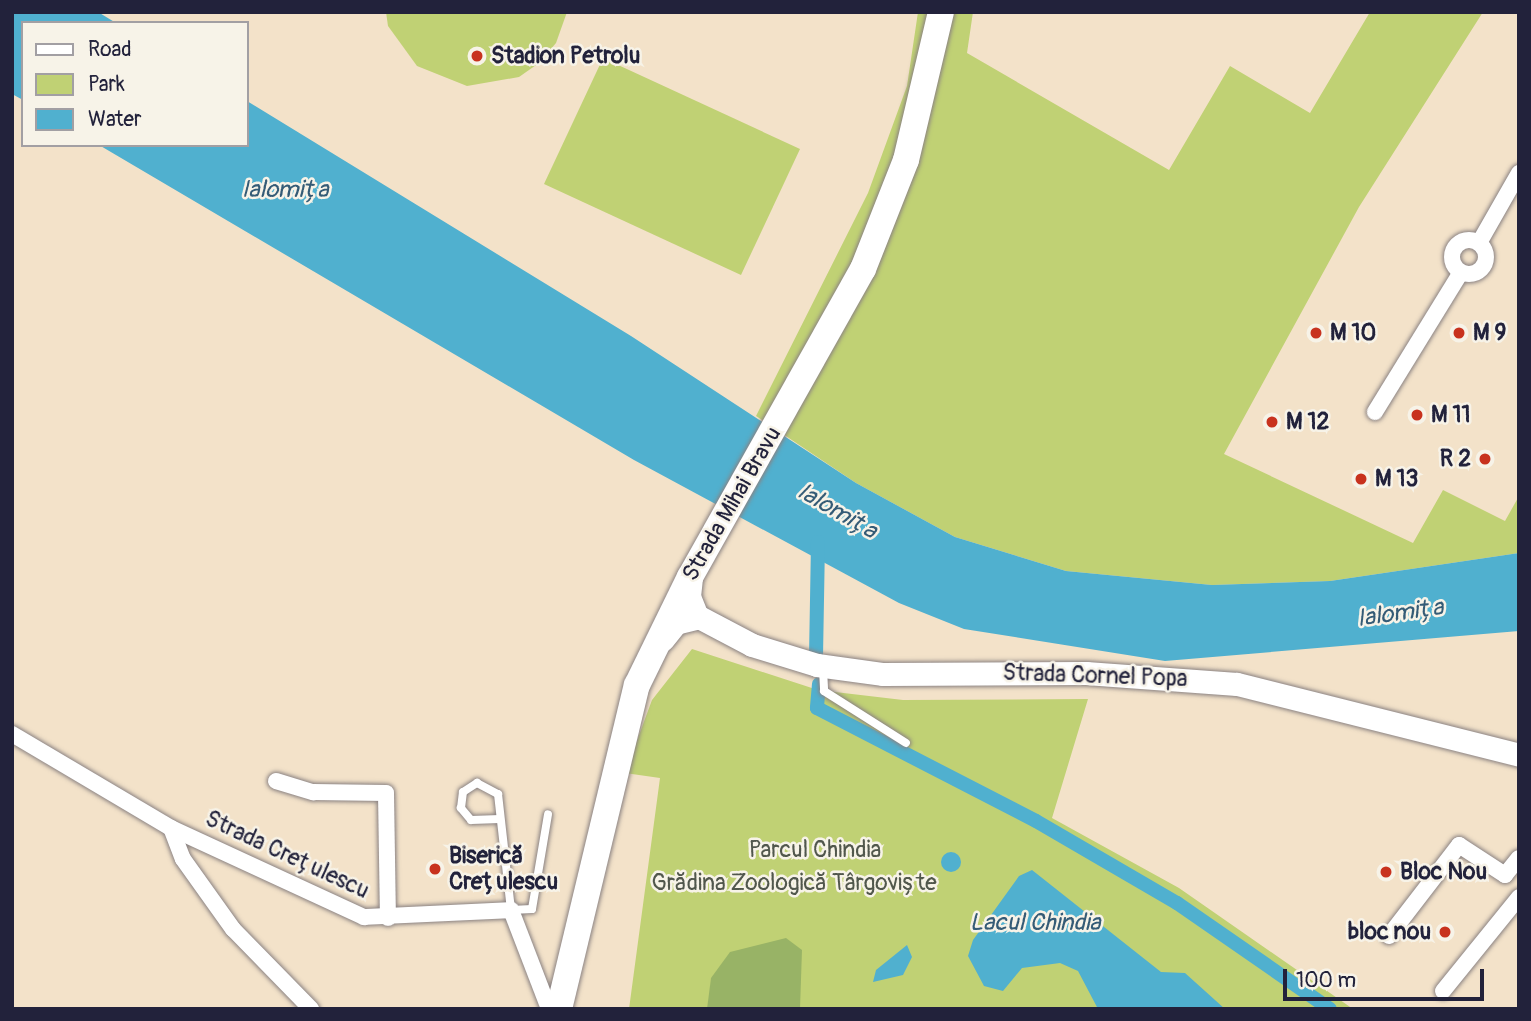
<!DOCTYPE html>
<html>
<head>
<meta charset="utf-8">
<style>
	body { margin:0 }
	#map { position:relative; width:1531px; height:1021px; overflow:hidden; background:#f3e2c9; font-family:Pangolin,sans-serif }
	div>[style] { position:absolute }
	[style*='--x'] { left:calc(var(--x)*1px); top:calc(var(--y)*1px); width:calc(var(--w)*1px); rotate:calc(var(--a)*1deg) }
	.green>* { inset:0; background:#c0d174 }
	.forest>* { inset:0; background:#98b366 }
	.water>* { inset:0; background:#50b0cf }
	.round { border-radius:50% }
	.canal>* { height:14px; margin:-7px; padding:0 7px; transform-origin:7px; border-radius:7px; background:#50b0cf }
	.roads { filter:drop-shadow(0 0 2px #8a8282) drop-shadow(0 0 2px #8a8282) }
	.lane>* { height:8px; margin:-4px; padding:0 4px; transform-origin:4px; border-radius:4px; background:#fff }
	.street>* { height:16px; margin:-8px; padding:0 8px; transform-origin:8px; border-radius:8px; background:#fff }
	.street>.ring { margin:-8px; padding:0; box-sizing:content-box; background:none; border:16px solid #fff; border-radius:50% }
	.secondary>* { height:23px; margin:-11.5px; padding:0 11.5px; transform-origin:11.5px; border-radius:11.5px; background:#fff }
	.primary>* { height:26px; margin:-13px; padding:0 13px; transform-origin:13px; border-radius:13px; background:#fff }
	.dots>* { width:19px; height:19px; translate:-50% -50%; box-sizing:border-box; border:4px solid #f7f3e8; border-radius:50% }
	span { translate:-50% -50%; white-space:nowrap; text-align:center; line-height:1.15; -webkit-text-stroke:5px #f7f3e8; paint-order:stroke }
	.poi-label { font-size:23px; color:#22223b; font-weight:700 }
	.left { translate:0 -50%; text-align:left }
	.right { translate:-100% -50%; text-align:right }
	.street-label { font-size:23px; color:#22223b }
	.park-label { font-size:23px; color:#51574c }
	.water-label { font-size:24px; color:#345b76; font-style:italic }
	.frame { position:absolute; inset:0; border:14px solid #22223b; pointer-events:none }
	.legend { position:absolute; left:21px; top:21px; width:228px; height:126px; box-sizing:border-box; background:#f7f3e8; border:2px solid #a29fa3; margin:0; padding:9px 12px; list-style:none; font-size:21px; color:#22223b }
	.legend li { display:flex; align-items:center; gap:14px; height:35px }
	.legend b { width:35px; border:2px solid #a29fa3 }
	.scale { position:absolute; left:1283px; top:969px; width:201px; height:32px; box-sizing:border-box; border:4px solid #22223b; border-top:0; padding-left:9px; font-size:21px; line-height:24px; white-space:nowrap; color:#22223b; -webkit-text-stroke:5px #f7f3e8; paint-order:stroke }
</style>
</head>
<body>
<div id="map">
	<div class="green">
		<i style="clip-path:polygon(386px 12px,567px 12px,556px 43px,539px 63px,519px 77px,467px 86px,417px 66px,388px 26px)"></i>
		<i style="clip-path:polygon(918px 12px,973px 12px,967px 53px,1169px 170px,1230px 66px,1310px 113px,1370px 12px,1483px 12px,1359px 207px,1224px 454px,1413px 543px,1443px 490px,1505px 521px,1519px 496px,1519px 553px,1330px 581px,1212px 585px,1066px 571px,955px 537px,856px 483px,756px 416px,868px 193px,907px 86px)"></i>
		<i style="clip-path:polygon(603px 58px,800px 149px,741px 275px,544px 184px)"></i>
		<i style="clip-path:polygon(692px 649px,818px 690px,903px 700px,1088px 699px,1052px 818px,1179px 888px,1353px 1009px,629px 1009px,660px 778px,625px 773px,652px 700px)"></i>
	</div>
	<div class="forest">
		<i style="clip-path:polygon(786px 938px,802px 950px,800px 1009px,707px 1009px,711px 978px,730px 952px)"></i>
	</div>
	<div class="water">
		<i style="clip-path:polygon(12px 12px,98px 12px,116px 23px,23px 23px,23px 100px,12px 94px)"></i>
		<i style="clip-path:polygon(247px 101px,631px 336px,856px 483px,955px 537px,1066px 571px,1212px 585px,1330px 581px,1519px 553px,1519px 631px,1165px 661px,964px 629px,899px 603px,634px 460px,99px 145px,247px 145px)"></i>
		<i class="round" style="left:941px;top:852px;width:20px;height:20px"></i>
		<i style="clip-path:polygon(1032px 870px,1161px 972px,1185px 973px,1225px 1009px,1098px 1009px,1078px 971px,1060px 963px,1022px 968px,1003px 991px,984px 986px,968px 956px,973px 940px,1019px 876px)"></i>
		<i style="clip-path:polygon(907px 945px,912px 957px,903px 975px,873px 982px,876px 970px)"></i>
	</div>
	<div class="canal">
		<i style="--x:816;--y:657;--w:115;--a:-89"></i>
		<i style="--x:819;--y:684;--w:24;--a:95"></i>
		<i style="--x:817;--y:708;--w:246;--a:27.3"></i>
		<i style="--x:1036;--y:821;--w:163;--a:30.2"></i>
		<i style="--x:1177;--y:903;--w:186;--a:34.7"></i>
	</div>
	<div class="roads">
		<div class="lane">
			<i style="--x:823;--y:669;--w:22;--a:87"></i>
			<i style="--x:824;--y:691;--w:97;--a:32.4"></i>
			<i style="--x:500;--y:819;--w:29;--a:178"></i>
			<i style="--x:471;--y:820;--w:16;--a:-130"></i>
			<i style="--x:461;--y:808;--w:16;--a:-83"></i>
			<i style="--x:463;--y:792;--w:17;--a:-33"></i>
			<i style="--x:477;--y:783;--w:24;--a:28"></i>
			<i style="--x:498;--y:794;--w:117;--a:83.6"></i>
			<i style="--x:511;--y:910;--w:21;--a:-3"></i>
			<i style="--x:532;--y:909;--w:96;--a:-80.4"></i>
		</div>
		<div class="street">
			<i class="ring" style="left:1452px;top:240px;width:18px;height:18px"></i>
			<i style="--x:1479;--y:243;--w:81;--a:-60.3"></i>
			<i style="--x:1375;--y:412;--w:164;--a:-58.4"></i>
			<i style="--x:12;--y:734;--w:185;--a:30.6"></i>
			<i style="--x:171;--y:828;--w:213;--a:24.8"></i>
			<i style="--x:364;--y:917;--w:147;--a:-2.7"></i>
			<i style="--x:511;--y:910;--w:106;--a:69"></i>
			<i style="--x:276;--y:781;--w:39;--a:17"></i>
			<i style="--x:313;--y:792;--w:73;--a:0.8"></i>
			<i style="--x:386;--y:793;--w:125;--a:89.1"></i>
			<i style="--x:171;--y:828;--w:33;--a:69"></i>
			<i style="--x:183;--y:859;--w:86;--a:54.5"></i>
			<i style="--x:233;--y:929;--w:112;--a:45.7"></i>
			<i style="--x:1389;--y:936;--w:115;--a:-52.4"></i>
			<i style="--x:1459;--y:845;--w:55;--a:33.1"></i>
			<i style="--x:1505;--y:875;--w:22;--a:-51"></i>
			<i style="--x:1443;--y:991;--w:121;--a:-51"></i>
		</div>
		<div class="secondary">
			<i style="--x:680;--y:607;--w:81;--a:27.8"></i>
			<i style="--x:752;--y:645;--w:68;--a:17.1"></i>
			<i style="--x:817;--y:665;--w:67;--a:7.8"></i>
			<i style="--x:883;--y:674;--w:203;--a:-0.3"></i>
			<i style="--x:1086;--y:673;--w:151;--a:4.2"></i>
			<i style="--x:1237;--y:684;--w:291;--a:14.1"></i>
		</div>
		<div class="primary">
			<i style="--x:662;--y:639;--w:22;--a:-51"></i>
			<i style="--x:676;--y:622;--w:21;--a:-14"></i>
			<i style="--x:696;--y:617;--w:22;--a:-112"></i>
			<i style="--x:688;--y:597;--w:19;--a:-84"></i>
			<i style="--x:559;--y:1009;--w:333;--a:-76.5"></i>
			<i style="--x:637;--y:685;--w:120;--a:-63.9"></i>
			<i style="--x:690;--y:577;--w:353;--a:-60.7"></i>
			<i style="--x:863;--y:269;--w:117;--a:-68.5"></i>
			<i style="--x:906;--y:160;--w:152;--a:-76.7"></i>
		</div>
	</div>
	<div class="dots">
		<i style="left:477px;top:56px;background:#c8321e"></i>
		<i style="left:1316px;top:333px;background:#c8321e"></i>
		<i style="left:1459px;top:333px;background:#c8321e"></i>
		<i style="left:1417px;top:415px;background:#c8321e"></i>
		<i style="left:1272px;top:422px;background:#c8321e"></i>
		<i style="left:1485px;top:459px;background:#c8321e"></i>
		<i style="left:1361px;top:479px;background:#c8321e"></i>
		<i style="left:435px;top:869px;background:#c8321e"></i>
		<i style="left:1386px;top:872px;background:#c8321e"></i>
		<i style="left:1445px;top:932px;background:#c8321e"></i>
	</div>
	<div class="poi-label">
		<span class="left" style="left:491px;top:56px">Stadion Petrolu</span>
		<span class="left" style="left:1330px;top:333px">M 10</span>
		<span class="left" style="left:1473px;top:333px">M 9</span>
		<span class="left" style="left:1431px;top:415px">M 11</span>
		<span class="left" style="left:1286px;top:422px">M 12</span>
		<span class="right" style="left:1471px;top:459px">R 2</span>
		<span class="left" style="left:1375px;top:479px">M 13</span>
		<span class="left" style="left:449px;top:869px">Biserică<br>Crețulescu</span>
		<span class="left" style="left:1400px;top:872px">Bloc Nou</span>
		<span class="right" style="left:1431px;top:932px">bloc nou</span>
	</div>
	<div class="street-label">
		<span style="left:732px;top:504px;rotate:-60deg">Strada Mihai Bravu</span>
		<span style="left:1095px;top:676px;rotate:2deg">Strada Cornel Popa</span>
		<span style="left:287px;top:855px;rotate:25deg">Strada Crețulescu</span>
	</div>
	<div class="park-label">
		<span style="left:815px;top:850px">Parcul Chindia</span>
		<span style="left:794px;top:883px">Grădina Zoologică Târgoviște</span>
	</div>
	<div class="water-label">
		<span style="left:285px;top:190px">Ialomița</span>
		<span style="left:837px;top:511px;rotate:30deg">Ialomița</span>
		<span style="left:1400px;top:613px;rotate:-8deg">Ialomița</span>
		<span style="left:1035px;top:923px">Lacul Chindia</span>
	</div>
	<div class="frame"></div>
	<ul class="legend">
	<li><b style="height:9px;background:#fff"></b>Road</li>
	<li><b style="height:19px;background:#c0d174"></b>Park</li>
	<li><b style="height:19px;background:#50b0cf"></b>Water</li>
	</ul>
	<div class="scale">100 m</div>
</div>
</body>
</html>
